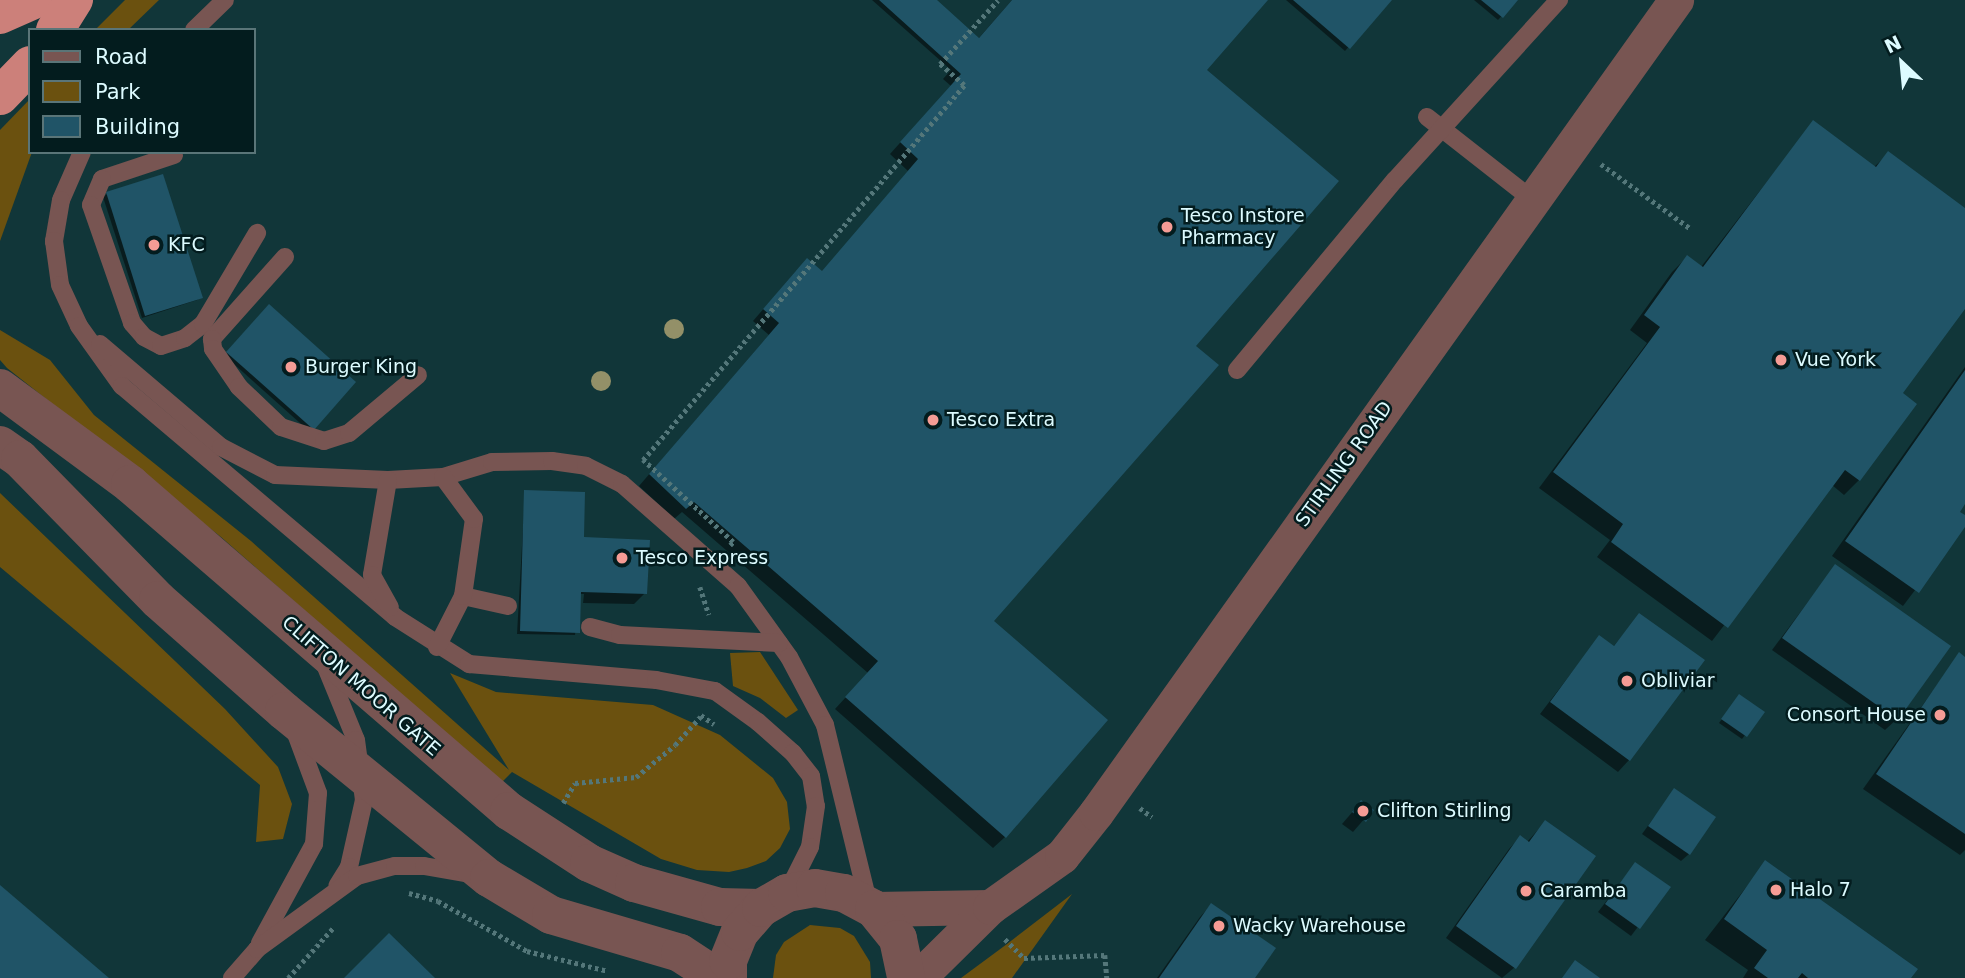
<!DOCTYPE html>
<html>
<head>
<meta charset="utf-8">
<style>
	body { margin:0 }
	#map { position:relative; width:1965px; height:978px; overflow:hidden; background:#113639; font-family:"DejaVu Sans",sans-serif }
	div>[style] { position:absolute }
	[style*='--x'] { left:calc(var(--x)*1px); top:calc(var(--y)*1px); width:calc(var(--w)*1px); rotate:calc(var(--a)*1deg) }
	.green>* { inset:0; background:#6b510f }
	.shadow>* { inset:0; background:#0007 }
	.building>* { inset:0; background:#205467 }
	.path>* { height:4.5px; margin-top:-2.25px; transform-origin:0; background:repeating-linear-gradient(90deg,#54777a 0 3.5px,transparent 0 7px) }
	.service>* { height:18px; margin:-9px; padding:0 9px; transform-origin:9px; border-radius:9px; background:#785552 }
	.minor>* { height:35px; margin:-17.5px; padding:0 17.5px; transform-origin:17.5px; border-radius:17.5px; background:#785552 }
	.tertiary>* { height:38px; margin:-19px; padding:0 19px; transform-origin:19px; border-radius:19px; background:#785552 }
	.trunk>* { height:38px; margin:-19px; padding:0 19px; transform-origin:19px; border-radius:19px; background:#cc807a }
	.trees>* { width:20px; height:20px; margin:-10px; border-radius:50%; background:#939068 }
	.dots>* { width:19px; height:19px; translate:-50% -50%; box-sizing:border-box; border:4px solid #031c1e; border-radius:50% }
	span { translate:-50% -50%; white-space:nowrap; text-align:center; line-height:1.15; -webkit-text-stroke:5px #031c1e; paint-order:stroke }
	.poi-label { font-size:19px; color:#ddfbff }
	.left { translate:0 -50%; text-align:left }
	.right { translate:-100% -50%; text-align:right }
	.street-label { font-size:19px; color:#ddfbff }
	.legend { position:absolute; left:28px; top:28px; width:228px; height:126px; box-sizing:border-box; background:#031c1e; border:2px solid #5a7578; margin:0; padding:9px 12px; list-style:none; font-size:21px; color:#ddfbff }
	.legend li { display:flex; align-items:center; gap:14px; height:35px }
	.legend b { width:35px; border:2px solid #5a7578 }
	.north { position:absolute; left:1867px; top:28px; width:70px; height:70px; -webkit-text-stroke:5px #031c1e; paint-order:stroke; rotate:334deg; font-size:19px; font-weight:700; line-height:28px; text-align:center; color:#ddfbff }
	.north::after { content:''; display:block; margin:auto; width:24px; height:32px; background:#ddfbff; clip-path:polygon(50% 0,100% 100%,50% 72%,0 100%) }
</style>
</head>
<body>
<div id="map">
	<div class="green">
		<i style="clip-path:polygon(125px 0,159px 0,128px 30px,95px 30px)"></i>
		<i style="clip-path:polygon(30px 99px,32px 152px,0 241px,0 130px)"></i>
		<i style="clip-path:polygon(0 330px,50px 360px,94px 415px,251px 541px,509px 770px,450px 673px,496px 692px,653px 705px,720px 735px,773px 778px,787px 802px,790px 829px,780px 848px,766px 861px,747px 868px,729px 872px,697px 870px,661px 859px,512px 772px,501px 783px,221px 537px,7px 368px,0 360px)"></i>
		<i style="clip-path:polygon(0 493px,225px 709px,278px 767px,292px 804px,283px 839px,256px 842px,260px 785px,0 567px)"></i>
		<i style="clip-path:polygon(760px 652px,798px 710px,786px 718px,760px 698px,733px 686px,730px 653px)"></i>
		<i style="clip-path:polygon(1072px 894px,1012px 978px,961px 978px,1007px 944px)"></i>
		<i style="clip-path:polygon(810px 925px,840px 928px,854px 936px,870px 962px,871px 978px,773px 978px,776px 955px,784px 942px)"></i>
	</div>
	<div class="shadow">
		<i style="clip-path:polygon(872px 0,934px 0,978px 39px,1012px 0,1266px 0,1204px 70px,1193px 346px,991px 622px,1005px 837px,993px 848px,835px 709px,868px 673px,682px 512px,674px 519px,639px 486px,769px 335px,753px 321px,796px 271px,822px 273px,908px 171px,890px 154px,951px 86px,943px 79px,951px 70px)"></i>
		<i style="clip-path:polygon(1286px 0,1390px 0,1345px 51px)"></i>
		<i style="clip-path:polygon(1474px 0,1516px 0,1498px 20px)"></i>
		<i style="clip-path:polygon(1813px 122px,1874px 167px,1888px 154px,1965px 211px,1965px 306px,1900px 394px,1915px 404px,1859px 480px,1844px 495px,1832px 485px,1712px 641px,1597px 557px,1610px 540px,1539px 488px,1647px 343px,1630px 330px,1672px 272px,1687px 257px,1701px 267px)"></i>
		<i style="clip-path:polygon(107px 194px,201px 297px,197px 300px,142px 318px,103px 197px)"></i>
		<i style="clip-path:polygon(269px 307px,354px 382px,310px 432px,225px 356px)"></i>
		<i style="clip-path:polygon(1965px 367px,1965px 501px,1957px 512px,1965px 518px,1965px 524px,1903px 606px,1832px 556px)"></i>
		<i style="clip-path:polygon(525px 492px,582px 538px,645px 593px,634px 604px,583px 603px,584px 594px,579px 594px,575px 635px,517px 634px)"></i>
		<i style="clip-path:polygon(1835px 566px,1897px 719px,1885px 730px,1772px 650px)"></i>
		<i style="clip-path:polygon(1639px 615px,1629px 760px,1618px 772px,1540px 714px,1599px 637px,1613px 647px)"></i>
		<i style="clip-path:polygon(1959px 654px,1965px 659px,1965px 850px,1960px 855px,1863px 789px)"></i>
		<i style="clip-path:polygon(1736px 700px,1762px 713px,1742px 739px,1719px 723px)"></i>
		<i style="clip-path:polygon(1674px 790px,1689px 854px,1681px 861px,1642px 834px)"></i>
		<i style="clip-path:polygon(1361px 802px,1372px 810px,1353px 832px,1342px 824px)"></i>
		<i style="clip-path:polygon(1545px 822px,1515px 967px,1502px 978px,1446px 938px,1509px 849px,1520px 837px,1527px 842px)"></i>
		<i style="clip-path:polygon(1765px 863px,1909px 978px,1743px 978px,1748px 970px,1705px 940px)"></i>
		<i style="clip-path:polygon(1635px 864px,1668px 887px,1631px 936px,1598px 912px)"></i>
		<i style="clip-path:polygon(1211px 905px,1253px 978px,1157px 978px,1200px 917px)"></i>
	</div>
	<div class="building">
		<i style="clip-path:polygon(879px 0,937px 0,979px 38px,1012px 0,1268px 0,1207px 70px,1339px 181px,1196px 346px,1219px 365px,994px 621px,1108px 720px,1006px 838px,845px 697px,878px 661px,694px 502px,686px 509px,649px 474px,779px 323px,763px 309px,807px 258px,822px 271px,918px 159px,900px 142px,961px 74px)"></i>
		<i style="clip-path:polygon(1293px 0,1392px 0,1350px 49px)"></i>
		<i style="clip-path:polygon(1481px 0,1518px 0,1503px 18px)"></i>
		<i style="clip-path:polygon(1813px 120px,1876px 167px,1888px 151px,1965px 208px,1965px 309px,1903px 393px,1917px 404px,1860px 481px,1845px 470px,1728px 628px,1611px 542px,1623px 524px,1553px 472px,1660px 327px,1644px 315px,1687px 255px,1703px 267px)"></i>
		<i style="clip-path:polygon(163px 174px,203px 298px,145px 316px,106px 192px)"></i>
		<i style="clip-path:polygon(269px 304px,356px 382px,314px 430px,226px 352px)"></i>
		<i style="clip-path:polygon(1965px 370px,1965px 504px,1960px 512px,1965px 515px,1965px 527px,1919px 593px,1845px 541px)"></i>
		<i style="clip-path:polygon(524px 490px,585px 492px,584px 537px,650px 540px,647px 594px,581px 592px,580px 633px,520px 631px)"></i>
		<i style="clip-path:polygon(1835px 564px,1951px 646px,1898px 720px,1782px 638px)"></i>
		<i style="clip-path:polygon(1639px 613px,1705px 660px,1630px 761px,1550px 702px,1599px 635px,1614px 646px)"></i>
		<i style="clip-path:polygon(1959px 652px,1965px 657px,1965px 834px,1876px 774px)"></i>
		<i style="clip-path:polygon(1739px 694px,1765px 712px,1747px 737px,1721px 719px)"></i>
		<i style="clip-path:polygon(1674px 788px,1716px 817px,1690px 855px,1648px 826px)"></i>
		<i style="clip-path:polygon(1361px 800px,1374px 810px,1366px 822px,1352px 812px)"></i>
		<i style="clip-path:polygon(1545px 820px,1596px 856px,1516px 969px,1456px 926px,1520px 835px,1529px 842px)"></i>
		<i style="clip-path:polygon(1765px 860px,1918px 969px,1911px 978px,1808px 978px,1802px 973px,1798px 978px,1768px 978px,1754px 968px,1767px 950px,1724px 919px)"></i>
		<i style="clip-path:polygon(1635px 862px,1671px 887px,1640px 929px,1605px 904px)"></i>
		<i style="clip-path:polygon(0 885px,109px 978px,0 978px)"></i>
		<i style="clip-path:polygon(1211px 903px,1276px 948px,1255px 978px,1159px 978px)"></i>
		<i style="clip-path:polygon(389px 933px,435px 978px,344px 978px)"></i>
		<i style="clip-path:polygon(1575px 960px,1600px 978px,1562px 978px)"></i>
	</div>
	<div class="path">
		<i style="--x:1601;--y:164;--w:111;--a:35.8"></i>
		<i style="--x:730;--y:545;--w:4;--a:-45"></i>
		<i style="--x:733;--y:542;--w:122;--a:-137.7"></i>
		<i style="--x:643;--y:460;--w:494;--a:-49.4"></i>
		<i style="--x:964;--y:85;--w:32;--a:-139"></i>
		<i style="--x:940;--y:64;--w:86;--a:-47.8"></i>
		<i style="--x:700;--y:587;--w:29;--a:72"></i>
		<i style="--x:701;--y:715;--w:16;--a:35"></i>
		<i style="--x:563;--y:803;--w:23;--a:-59"></i>
		<i style="--x:575;--y:783;--w:61;--a:-5.6"></i>
		<i style="--x:636;--y:777;--w:50;--a:-39.4"></i>
		<i style="--x:675;--y:745;--w:38;--a:-48"></i>
		<i style="--x:1140;--y:808;--w:15;--a:37"></i>
		<i style="--x:409;--y:893;--w:30;--a:15"></i>
		<i style="--x:438;--y:901;--w:102;--a:29.3"></i>
		<i style="--x:527;--y:951;--w:83;--a:13.9"></i>
		<i style="--x:1005;--y:939;--w:27;--a:45"></i>
		<i style="--x:1024;--y:958;--w:81;--a:-2.1"></i>
		<i style="--x:1105;--y:955;--w:23;--a:85"></i>
		<i style="--x:288;--y:978;--w:69;--a:-48"></i>
	</div>
	<div class="service">
		<i style="--x:194;--y:30;--w:43;--a:-44.1"></i>
		<i style="--x:1427;--y:117;--w:135;--a:38.1"></i>
		<i style="--x:82;--y:152;--w:52;--a:113.6"></i>
		<i style="--x:61;--y:200;--w:42;--a:99.7"></i>
		<i style="--x:54;--y:241;--w:44;--a:82.2"></i>
		<i style="--x:60;--y:285;--w:45;--a:65.1"></i>
		<i style="--x:79;--y:326;--w:74;--a:54.4"></i>
		<i style="--x:122;--y:386;--w:358;--a:40.2"></i>
		<i style="--x:395;--y:617;--w:88;--a:32.4"></i>
		<i style="--x:469;--y:664;--w:188;--a:4.9"></i>
		<i style="--x:656;--y:680;--w:60;--a:10.6"></i>
		<i style="--x:715;--y:691;--w:53;--a:35.8"></i>
		<i style="--x:758;--y:722;--w:47;--a:41.5"></i>
		<i style="--x:793;--y:753;--w:29;--a:52"></i>
		<i style="--x:811;--y:776;--w:30;--a:81"></i>
		<i style="--x:816;--y:806;--w:41;--a:98.3"></i>
		<i style="--x:810;--y:847;--w:51;--a:116.6"></i>
		<i style="--x:174;--y:155;--w:76;--a:161.6"></i>
		<i style="--x:102;--y:179;--w:28;--a:113"></i>
		<i style="--x:91;--y:205;--w:125;--a:70.8"></i>
		<i style="--x:132;--y:323;--w:18;--a:49"></i>
		<i style="--x:144;--y:337;--w:19;--a:28"></i>
		<i style="--x:161;--y:346;--w:25;--a:-18"></i>
		<i style="--x:185;--y:338;--w:23;--a:-38"></i>
		<i style="--x:203;--y:324;--w:106;--a:-59.3"></i>
		<i style="--x:285;--y:257;--w:110;--a:131.7"></i>
		<i style="--x:212;--y:339;--w:10;--a:84"></i>
		<i style="--x:213;--y:349;--w:46;--a:55.6"></i>
		<i style="--x:239;--y:387;--w:58;--a:43.6"></i>
		<i style="--x:281;--y:427;--w:45;--a:18"></i>
		<i style="--x:324;--y:441;--w:26;--a:-18"></i>
		<i style="--x:349;--y:433;--w:90;--a:-40"></i>
		<i style="--x:100;--y:344;--w:159;--a:40.4"></i>
		<i style="--x:221;--y:447;--w:61;--a:27.4"></i>
		<i style="--x:275;--y:475;--w:113;--a:2.5"></i>
		<i style="--x:388;--y:480;--w:55;--a:-3.1"></i>
		<i style="--x:443;--y:477;--w:51;--a:-17"></i>
		<i style="--x:492;--y:462;--w:60;--a:-1"></i>
		<i style="--x:552;--y:461;--w:34;--a:8"></i>
		<i style="--x:586;--y:466;--w:40;--a:26.6"></i>
		<i style="--x:622;--y:484;--w:154;--a:41.3"></i>
		<i style="--x:738;--y:586;--w:87;--a:54.3"></i>
		<i style="--x:789;--y:657;--w:77;--a:62.1"></i>
		<i style="--x:825;--y:725;--w:185;--a:76.3"></i>
		<i style="--x:1237;--y:370;--w:247;--a:-50.3"></i>
		<i style="--x:1395;--y:180;--w:244;--a:-47.7"></i>
		<i style="--x:388;--y:480;--w:96;--a:99.6"></i>
		<i style="--x:372;--y:575;--w:37;--a:61"></i>
		<i style="--x:463;--y:596;--w:46;--a:12.5"></i>
		<i style="--x:590;--y:627;--w:31;--a:15"></i>
		<i style="--x:620;--y:635;--w:159;--a:2.9"></i>
		<i style="--x:437;--y:647;--w:57;--a:-63"></i>
		<i style="--x:463;--y:596;--w:78;--a:-81.9"></i>
		<i style="--x:474;--y:519;--w:52;--a:-126.4"></i>
		<i style="--x:326;--y:667;--w:79;--a:67.7"></i>
		<i style="--x:356;--y:740;--w:61;--a:82.4"></i>
		<i style="--x:364;--y:800;--w:69;--a:102.6"></i>
		<i style="--x:349;--y:867;--w:22;--a:122"></i>
		<i style="--x:260;--y:943;--w:113;--a:-61.4"></i>
		<i style="--x:314;--y:844;--w:51;--a:-85.5"></i>
		<i style="--x:318;--y:793;--w:63;--a:-110.4"></i>
		<i style="--x:232;--y:978;--w:38;--a:-49"></i>
		<i style="--x:257;--y:949;--w:124;--a:-36.1"></i>
		<i style="--x:357;--y:876;--w:39;--a:-15"></i>
		<i style="--x:395;--y:866;--w:29;--a:0"></i>
		<i style="--x:424;--y:866;--w:48;--a:9.7"></i>
	</div>
	<div class="minor">
		<i style="--x:874;--y:909;--w:116;--a:-1"></i>
		<i style="--x:918;--y:978;--w:101;--a:-44.6"></i>
		<i style="--x:990;--y:907;--w:88;--a:-35.3"></i>
		<i style="--x:1062;--y:856;--w:55;--a:-51.7"></i>
		<i style="--x:1096;--y:813;--w:999;--a:-54.5"></i>
	</div>
	<div class="tertiary">
		<i style="--x:0;--y:388;--w:162;--a:36.4"></i>
		<i style="--x:130;--y:484;--w:501;--a:40.79"></i>
		<i style="--x:509;--y:811;--w:95;--a:33"></i>
		<i style="--x:589;--y:863;--w:49;--a:24"></i>
		<i style="--x:634;--y:883;--w:89;--a:15.6"></i>
		<i style="--x:720;--y:907;--w:41;--a:1.4"></i>
		<i style="--x:0;--y:445;--w:24;--a:35"></i>
		<i style="--x:20;--y:459;--w:197;--a:45.6"></i>
		<i style="--x:158;--y:600;--w:168;--a:41.4"></i>
		<i style="--x:284;--y:711;--w:264;--a:39.2"></i>
		<i style="--x:489;--y:878;--w:72;--a:30.8"></i>
		<i style="--x:551;--y:915;--w:134;--a:16.4"></i>
		<i style="--x:680;--y:953;--w:45;--a:33.3"></i>
		<i style="--x:728;--y:978;--w:17;--a:-90"></i>
		<i style="--x:728;--y:961;--w:31;--a:-68"></i>
		<i style="--x:740;--y:932;--w:32;--a:-49"></i>
		<i style="--x:761;--y:908;--w:30;--a:-30"></i>
		<i style="--x:787;--y:893;--w:28;--a:-10"></i>
		<i style="--x:815;--y:888;--w:29;--a:10"></i>
		<i style="--x:844;--y:893;--w:34;--a:28"></i>
		<i style="--x:874;--y:909;--w:38;--a:51"></i>
		<i style="--x:898;--y:939;--w:40;--a:78"></i>
	</div>
	<div class="trunk">
		<i style="--x:0;--y:15;--w:36;--a:-24"></i>
		<i style="--x:55;--y:30;--w:36;--a:-58"></i>
		<i style="--x:0;--y:96;--w:43;--a:-45.9"></i>
	</div>
	<div class="trees">
		<i style="left:674px;top:329px"></i>
		<i style="left:601px;top:381px"></i>
	</div>
	<div class="dots">
		<i style="left:1167px;top:227px;background:#f59c95"></i>
		<i style="left:154px;top:245px;background:#f59c95"></i>
		<i style="left:1781px;top:360px;background:#f59c95"></i>
		<i style="left:291px;top:367px;background:#f59c95"></i>
		<i style="left:933px;top:420px;background:#f59c95"></i>
		<i style="left:622px;top:558px;background:#f59c95"></i>
		<i style="left:1627px;top:681px;background:#f59c95"></i>
		<i style="left:1940px;top:715px;background:#f59c95"></i>
		<i style="left:1363px;top:811px;background:#f59c95"></i>
		<i style="left:1776px;top:890px;background:#f59c95"></i>
		<i style="left:1526px;top:891px;background:#f59c95"></i>
		<i style="left:1219px;top:926px;background:#f59c95"></i>
	</div>
	<div class="poi-label">
		<span class="left" style="left:1181px;top:227px">Tesco Instore<br>Pharmacy</span>
		<span class="left" style="left:168px;top:245px">KFC</span>
		<span class="left" style="left:1795px;top:360px">Vue York</span>
		<span class="left" style="left:305px;top:367px">Burger King</span>
		<span class="left" style="left:947px;top:420px">Tesco Extra</span>
		<span class="left" style="left:636px;top:558px">Tesco Express</span>
		<span class="left" style="left:1641px;top:681px">Obliviar</span>
		<span class="right" style="left:1926px;top:715px">Consort House</span>
		<span class="left" style="left:1377px;top:811px">Clifton Stirling</span>
		<span class="left" style="left:1790px;top:890px">Halo 7</span>
		<span class="left" style="left:1540px;top:891px">Caramba</span>
		<span class="left" style="left:1233px;top:926px">Wacky Warehouse</span>
	</div>
	<div class="street-label">
		<span style="left:1344px;top:464px;rotate:-54deg">STIRLING ROAD</span>
		<span style="left:361px;top:686px;rotate:41deg">CLIFTON MOOR GATE</span>
	</div>
	<ul class="legend">
	<li><b style="height:9px;background:#785552"></b>Road</li>
	<li><b style="height:19px;background:#6b510f"></b>Park</li>
	<li><b style="height:19px;background:#205467"></b>Building</li>
	</ul>
	<div class="north">N</div>
</div>
</body>
</html>
